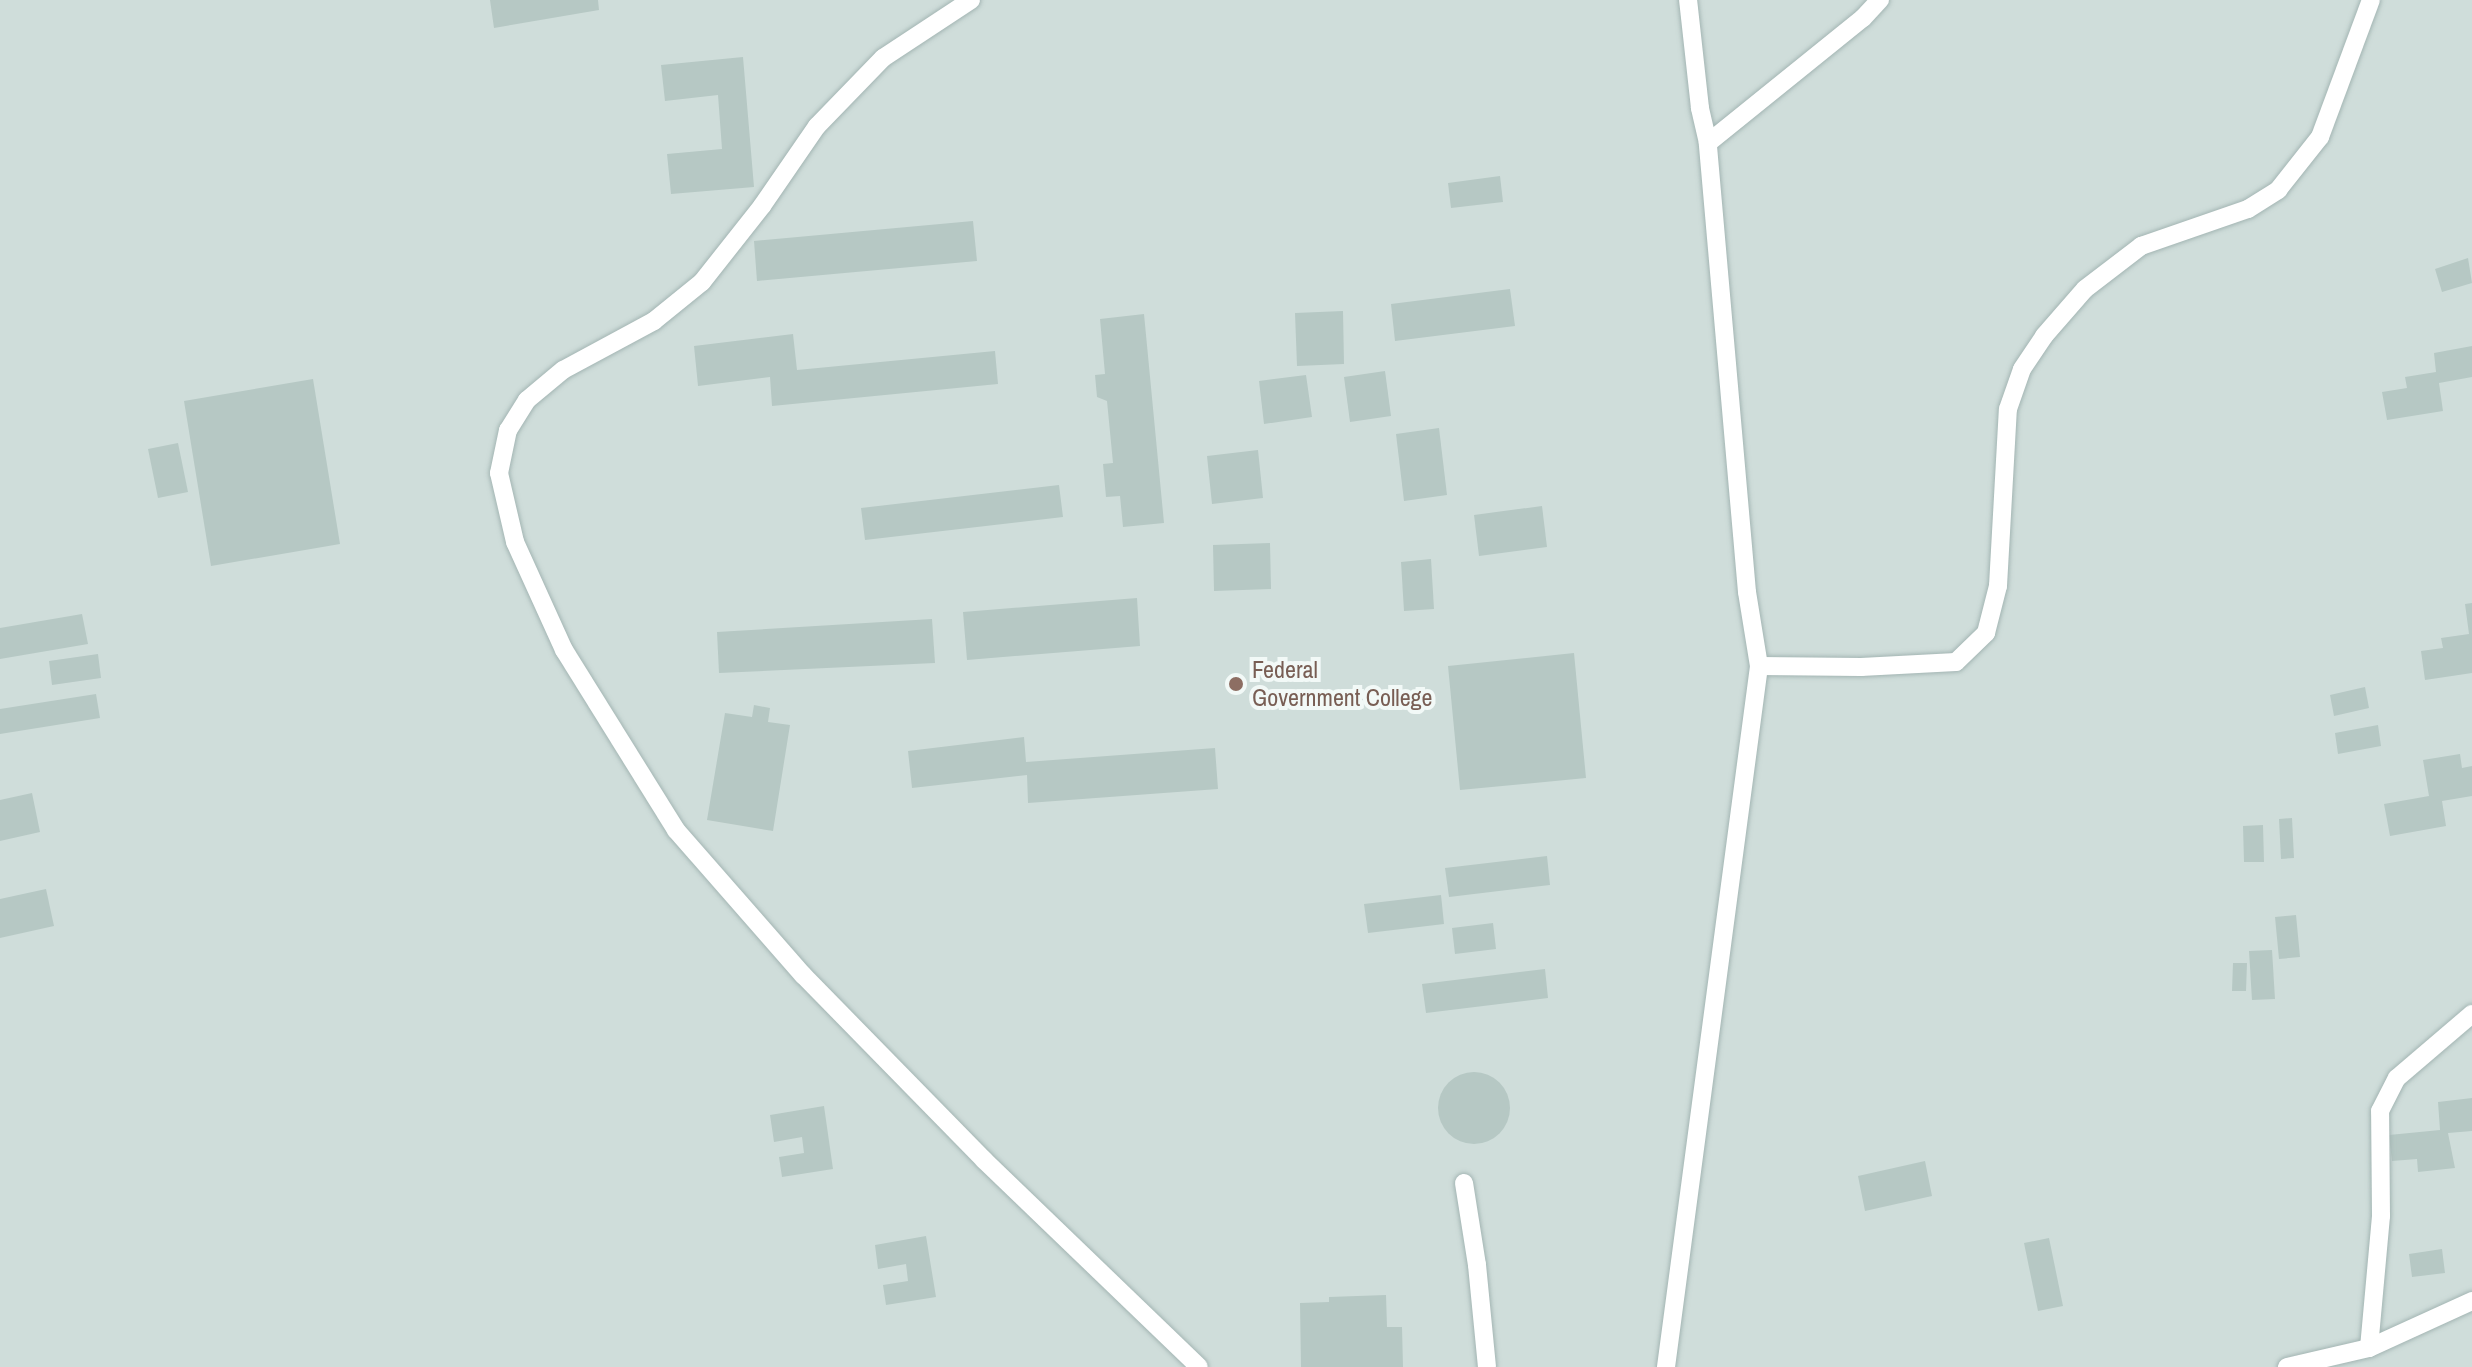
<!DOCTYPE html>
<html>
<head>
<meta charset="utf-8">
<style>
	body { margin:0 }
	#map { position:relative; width:2472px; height:1367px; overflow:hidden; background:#e1edea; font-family:"Archivo Narrow",sans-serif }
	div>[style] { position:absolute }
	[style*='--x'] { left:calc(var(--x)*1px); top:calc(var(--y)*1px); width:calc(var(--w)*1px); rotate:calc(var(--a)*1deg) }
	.built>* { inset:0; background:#cfddda }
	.building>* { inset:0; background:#b6c8c4 }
	.round { border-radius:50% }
	.roads { filter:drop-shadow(0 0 2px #a3b5b3) drop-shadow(0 0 2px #a3b5b3) }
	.street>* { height:18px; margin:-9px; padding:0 9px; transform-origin:9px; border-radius:9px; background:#fff }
	.dots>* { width:22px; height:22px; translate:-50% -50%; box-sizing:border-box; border:4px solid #f2f9f7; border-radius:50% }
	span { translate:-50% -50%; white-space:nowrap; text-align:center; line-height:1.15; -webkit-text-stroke:8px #f2f9f7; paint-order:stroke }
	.education-label { font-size:24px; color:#785e54 }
	.left { translate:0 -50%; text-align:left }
</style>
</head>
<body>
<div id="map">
	<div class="built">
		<i style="clip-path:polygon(0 0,2472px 0,2472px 1367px,0 1367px)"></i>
	</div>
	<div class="building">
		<i style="clip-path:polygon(490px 0,598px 0,599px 10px,494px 28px)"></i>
		<i style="clip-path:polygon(743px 57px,754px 187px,671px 194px,667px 154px,722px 149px,718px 95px,665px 101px,661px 65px)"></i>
		<i style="clip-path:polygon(1500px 176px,1503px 202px,1451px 208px,1448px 183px)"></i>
		<i style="clip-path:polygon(973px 221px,977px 261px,757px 281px,754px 241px)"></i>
		<i style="clip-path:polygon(2468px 258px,2472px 283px,2442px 292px,2435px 269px)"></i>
		<i style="clip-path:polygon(1510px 289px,1515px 326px,1395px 341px,1391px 304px)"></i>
		<i style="clip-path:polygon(1343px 311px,1344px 364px,1297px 366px,1295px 313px)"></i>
		<i style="clip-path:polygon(1144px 314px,1164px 523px,1123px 527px,1120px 496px,1106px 497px,1103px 464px,1113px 463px,1107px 401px,1097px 397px,1095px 375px,1105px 374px,1100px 319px)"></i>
		<i style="clip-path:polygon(793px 334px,797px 370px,995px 351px,998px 384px,772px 406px,770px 377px,698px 386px,694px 346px)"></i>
		<i style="clip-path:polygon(2472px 346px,2472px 377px,2439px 383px,2443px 411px,2387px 420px,2382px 392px,2407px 388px,2405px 377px,2436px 372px,2434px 353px)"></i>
		<i style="clip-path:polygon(1385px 371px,1391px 416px,1350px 422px,1344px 377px)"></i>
		<i style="clip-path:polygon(1306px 375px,1312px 417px,1264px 424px,1259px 381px)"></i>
		<i style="clip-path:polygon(313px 379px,340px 544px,211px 566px,184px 401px)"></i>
		<i style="clip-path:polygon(1439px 428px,1447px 495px,1404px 501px,1396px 434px)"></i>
		<i style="clip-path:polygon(178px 443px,188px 492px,158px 498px,148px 449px)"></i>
		<i style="clip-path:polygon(1258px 450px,1263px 498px,1212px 504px,1207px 456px)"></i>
		<i style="clip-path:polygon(1059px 485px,1063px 517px,865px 540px,861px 508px)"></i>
		<i style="clip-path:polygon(1542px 506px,1547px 547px,1479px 556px,1474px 515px)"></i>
		<i style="clip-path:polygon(1270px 543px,1271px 589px,1214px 591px,1213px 545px)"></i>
		<i style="clip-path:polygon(1431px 559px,1434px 609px,1404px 611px,1401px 562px)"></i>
		<i style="clip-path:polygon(1137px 598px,1140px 646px,967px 660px,963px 612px)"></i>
		<i style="clip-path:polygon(2472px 603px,2472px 673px,2425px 680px,2421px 651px,2443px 648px,2441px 638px,2469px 634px,2465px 604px)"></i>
		<i style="clip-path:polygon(82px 614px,88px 644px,0 659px,0 628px)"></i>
		<i style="clip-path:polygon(932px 619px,935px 663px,719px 673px,717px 632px)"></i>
		<i style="clip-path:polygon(1574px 653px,1586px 778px,1460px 790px,1448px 666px)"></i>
		<i style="clip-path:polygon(98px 654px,101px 678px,52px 685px,49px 661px)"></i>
		<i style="clip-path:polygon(2365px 687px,2369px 708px,2334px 716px,2330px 695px)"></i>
		<i style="clip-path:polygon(96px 694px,100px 718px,0 734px,0 709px)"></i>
		<i style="clip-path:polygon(754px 705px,770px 708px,768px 722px,790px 725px,773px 831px,707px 820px,725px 713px,752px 717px)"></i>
		<i style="clip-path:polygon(2378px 725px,2381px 746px,2338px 754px,2335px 733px)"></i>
		<i style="clip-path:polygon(1024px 737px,1026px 762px,1215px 748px,1218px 789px,1028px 803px,1027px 775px,912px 788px,908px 751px)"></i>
		<i style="clip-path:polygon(2460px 754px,2462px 768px,2472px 766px,2472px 796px,2442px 801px,2446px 826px,2390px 836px,2384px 804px,2429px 796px,2423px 760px)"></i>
		<i style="clip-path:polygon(32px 793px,40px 832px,0 841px,0 800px)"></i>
		<i style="clip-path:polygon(2292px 818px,2294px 858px,2281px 859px,2279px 819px)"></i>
		<i style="clip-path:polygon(2263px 825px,2264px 862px,2244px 862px,2243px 826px)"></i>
		<i style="clip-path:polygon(1547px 856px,1550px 885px,1449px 897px,1445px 868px)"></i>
		<i style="clip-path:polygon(46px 889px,54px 926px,0 938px,0 899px)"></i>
		<i style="clip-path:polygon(1441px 895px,1444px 924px,1368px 933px,1364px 904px)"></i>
		<i style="clip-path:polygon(2296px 915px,2300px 957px,2279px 959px,2275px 917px)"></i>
		<i style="clip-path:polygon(1493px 923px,1496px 949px,1455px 954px,1452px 928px)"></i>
		<i style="clip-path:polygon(2272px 950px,2275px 999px,2252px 1000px,2249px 951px)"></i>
		<i style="clip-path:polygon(2233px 963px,2247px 963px,2246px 991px,2232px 991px)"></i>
		<i style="clip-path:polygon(1545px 969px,1548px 998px,1426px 1013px,1422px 984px)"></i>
		<i class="round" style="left:1438px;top:1072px;width:72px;height:72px"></i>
		<i style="clip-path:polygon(2472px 1098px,2472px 1131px,2448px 1133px,2455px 1168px,2418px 1172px,2417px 1159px,2392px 1161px,2389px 1135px,2440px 1130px,2438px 1102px)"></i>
		<i style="clip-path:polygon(824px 1106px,833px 1169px,782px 1177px,779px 1157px,804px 1153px,802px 1137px,774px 1142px,770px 1115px)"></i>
		<i style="clip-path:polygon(1925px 1161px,1932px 1196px,1865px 1211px,1858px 1176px)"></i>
		<i style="clip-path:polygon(926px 1236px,936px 1297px,886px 1305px,883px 1285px,908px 1281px,906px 1264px,878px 1269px,875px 1245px)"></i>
		<i style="clip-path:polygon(2049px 1238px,2063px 1306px,2038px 1311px,2024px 1243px)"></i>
		<i style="clip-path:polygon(2442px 1249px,2445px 1273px,2412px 1277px,2409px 1254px)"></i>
		<i style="clip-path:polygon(1386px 1295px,1387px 1327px,1402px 1327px,1403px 1367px,1301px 1367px,1300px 1303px,1329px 1302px,1329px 1297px)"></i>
	</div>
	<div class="roads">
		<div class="street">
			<i style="--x:971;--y:0;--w:105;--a:146.6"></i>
			<i style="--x:883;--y:58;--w:95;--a:134.1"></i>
			<i style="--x:817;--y:126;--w:97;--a:124.5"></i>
			<i style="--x:762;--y:206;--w:97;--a:128.3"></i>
			<i style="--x:702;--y:282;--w:62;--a:140.9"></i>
			<i style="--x:654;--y:321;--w:103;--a:151.7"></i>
			<i style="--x:563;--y:370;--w:47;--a:140.2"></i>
			<i style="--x:527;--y:400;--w:36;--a:122"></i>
			<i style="--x:508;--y:430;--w:44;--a:101.8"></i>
			<i style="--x:499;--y:473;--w:71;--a:76.9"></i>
			<i style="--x:515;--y:542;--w:119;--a:65.6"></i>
			<i style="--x:564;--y:650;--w:212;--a:58.1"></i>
			<i style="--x:676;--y:830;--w:193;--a:48.8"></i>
			<i style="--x:803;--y:975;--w:259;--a:45.6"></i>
			<i style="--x:984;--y:1160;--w:298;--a:43.9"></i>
			<i style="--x:1708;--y:143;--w:199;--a:-38.9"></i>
			<i style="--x:1863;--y:18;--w:25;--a:-47"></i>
			<i style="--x:1759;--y:666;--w:102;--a:0.6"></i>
			<i style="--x:1861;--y:667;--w:95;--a:-3"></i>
			<i style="--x:1956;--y:662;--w:42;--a:-44"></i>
			<i style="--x:1986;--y:633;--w:49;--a:-75.7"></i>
			<i style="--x:1998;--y:586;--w:177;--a:-86.8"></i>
			<i style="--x:2008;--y:409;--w:42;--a:-70.7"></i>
			<i style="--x:2022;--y:369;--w:40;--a:-56"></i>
			<i style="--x:2044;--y:336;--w:62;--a:-48.9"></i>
			<i style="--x:2085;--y:289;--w:71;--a:-37.5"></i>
			<i style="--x:2141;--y:246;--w:113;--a:-19.1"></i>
			<i style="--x:2248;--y:209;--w:36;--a:-32"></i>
			<i style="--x:2278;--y:190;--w:68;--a:-51.6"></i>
			<i style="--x:2320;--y:137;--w:146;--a:-69.6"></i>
			<i style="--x:1464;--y:1183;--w:83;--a:81"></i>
			<i style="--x:1477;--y:1265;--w:102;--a:84.4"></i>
			<i style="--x:2369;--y:1348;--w:133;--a:-84.8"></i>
			<i style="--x:2381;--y:1216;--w:105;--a:-90.5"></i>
			<i style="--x:2380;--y:1111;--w:37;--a:-63"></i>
			<i style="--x:2397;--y:1078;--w:99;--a:-40.5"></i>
			<i style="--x:1666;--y:1367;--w:707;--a:-82.44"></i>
			<i style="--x:1759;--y:666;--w:75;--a:-99.2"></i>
			<i style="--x:1747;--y:592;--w:451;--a:-95"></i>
			<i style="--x:1708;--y:143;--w:36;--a:-103"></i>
			<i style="--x:1700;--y:108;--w:109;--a:-96.3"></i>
			<i style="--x:2287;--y:1367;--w:84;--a:-13"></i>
			<i style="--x:2369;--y:1348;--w:113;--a:-24.5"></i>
		</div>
	</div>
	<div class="dots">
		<i style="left:1236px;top:684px;background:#8d6e63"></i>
	</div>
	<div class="education-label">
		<span class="left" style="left:1252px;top:684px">Federal<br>Government College</span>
	</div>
</div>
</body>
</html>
